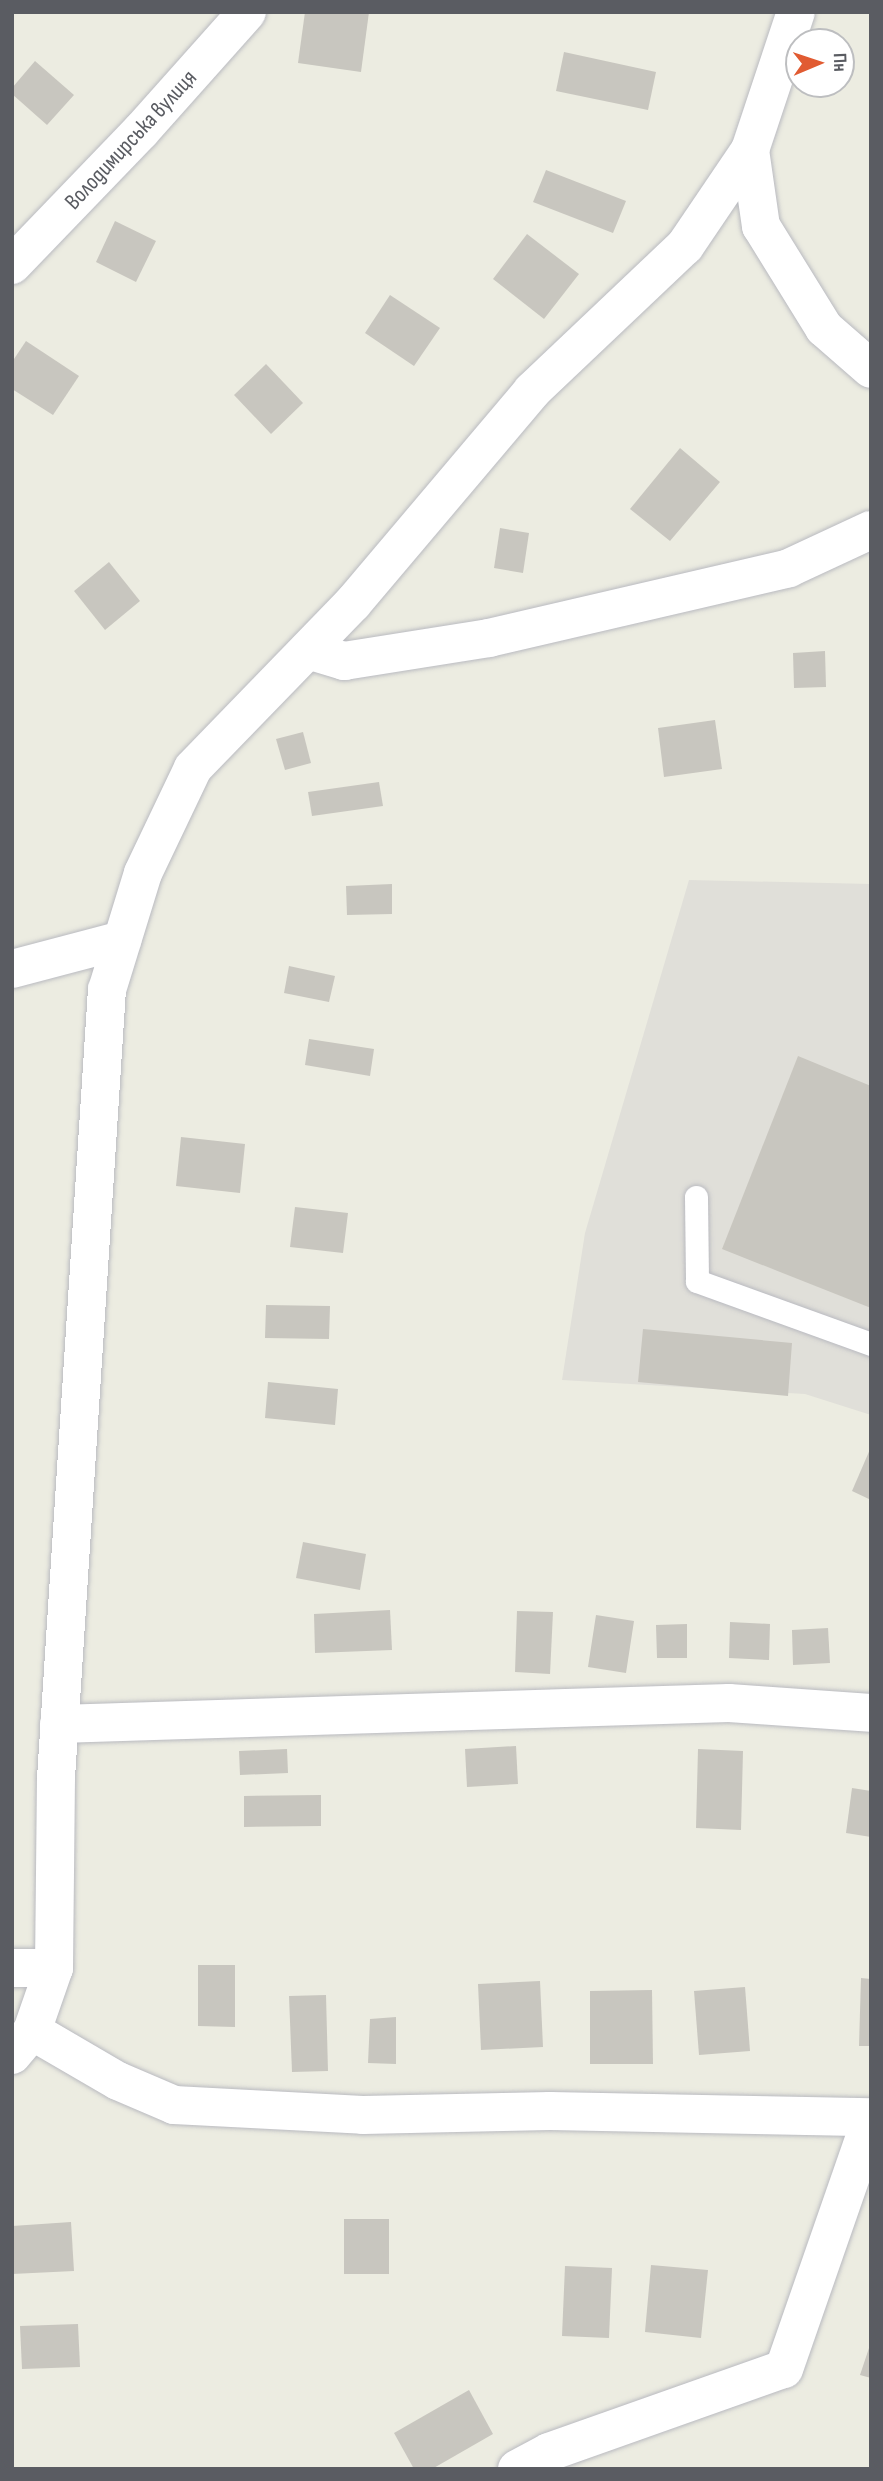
<!DOCTYPE html>
<html>
<head>
<meta charset="utf-8">
<style>
	body { margin:0 }
	#map { position:relative; width:883px; height:2481px; overflow:hidden; background:#ecece1; font-family:"Sofia Sans Condensed",sans-serif }
	div>[style] { position:absolute }
	[style*='--x'] { left:calc(var(--x)*1px); top:calc(var(--y)*1px); width:calc(var(--w)*1px); rotate:calc(var(--a)*1deg) }
	.industrial>* { inset:0; background:#e0dfd9 }
	.building>* { inset:0; background:#c8c6bf }
	.roads { filter:drop-shadow(0 0 2px #b9bac0) drop-shadow(0 0 2px #b9bac0) }
	.service>* { height:23px; margin:-11.5px; padding:0 11.5px; transform-origin:11.5px; border-radius:11.5px; background:#fff }
	.minor>* { height:38px; margin:-19px; padding:0 19px; transform-origin:19px; border-radius:19px; background:#fff }
	span { translate:-50% -50%; white-space:nowrap; text-align:center; line-height:1.15; -webkit-text-stroke:5px #fff; paint-order:stroke }
	.street-label { font-size:23px; color:#5a5c62 }
	.frame { position:absolute; inset:0; border:14px solid #5a5c62; pointer-events:none }
	.north { position:absolute; left:785px; top:28px; width:70px; height:70px; box-sizing:border-box; background:#fff; border:2px solid #bdbec0; border-radius:50%; rotate:88deg; font-size:19px; font-weight:700; line-height:28px; text-align:center; color:#5a5c62 }
	.north::after { content:''; display:block; margin:auto; width:24px; height:32px; background:#e15b32; clip-path:polygon(50% 0,100% 100%,50% 72%,0 100%) }
</style>
</head>
<body>
<div id="map">
	<div class="industrial">
		<i style="clip-path:polygon(689px 880px,871px 884px,871px 1415px,805px 1394px,562px 1380px,585px 1233px)"></i>
	</div>
	<div class="building">
		<i style="clip-path:polygon(305px 12px,369px 12px,361px 72px,298px 63px)"></i>
		<i style="clip-path:polygon(564px 52px,656px 72px,648px 110px,556px 91px)"></i>
		<i style="clip-path:polygon(35px 61px,74px 95px,47px 125px,12px 94px,12px 88px)"></i>
		<i style="clip-path:polygon(546px 170px,626px 201px,613px 233px,533px 202px)"></i>
		<i style="clip-path:polygon(115px 221px,156px 241px,136px 282px,96px 262px)"></i>
		<i style="clip-path:polygon(527px 234px,579px 274px,544px 319px,493px 279px)"></i>
		<i style="clip-path:polygon(390px 295px,440px 328px,414px 366px,365px 333px)"></i>
		<i style="clip-path:polygon(26px 341px,79px 376px,53px 415px,12px 389px,12px 362px)"></i>
		<i style="clip-path:polygon(266px 364px,303px 403px,271px 434px,234px 395px)"></i>
		<i style="clip-path:polygon(680px 448px,720px 482px,670px 541px,630px 509px)"></i>
		<i style="clip-path:polygon(500px 528px,529px 533px,523px 573px,494px 568px)"></i>
		<i style="clip-path:polygon(109px 562px,140px 601px,105px 630px,74px 591px)"></i>
		<i style="clip-path:polygon(825px 651px,826px 687px,794px 688px,793px 653px)"></i>
		<i style="clip-path:polygon(715px 720px,722px 769px,664px 777px,658px 728px)"></i>
		<i style="clip-path:polygon(303px 732px,311px 763px,285px 770px,276px 739px)"></i>
		<i style="clip-path:polygon(379px 782px,383px 806px,312px 816px,308px 792px)"></i>
		<i style="clip-path:polygon(392px 884px,392px 914px,347px 915px,346px 886px)"></i>
		<i style="clip-path:polygon(289px 966px,335px 976px,329px 1002px,284px 993px)"></i>
		<i style="clip-path:polygon(309px 1039px,374px 1049px,370px 1076px,305px 1065px)"></i>
		<i style="clip-path:polygon(798px 1056px,871px 1086px,871px 1308px,722px 1249px)"></i>
		<i style="clip-path:polygon(181px 1137px,245px 1144px,240px 1193px,176px 1186px)"></i>
		<i style="clip-path:polygon(295px 1207px,348px 1213px,343px 1253px,290px 1247px)"></i>
		<i style="clip-path:polygon(266px 1305px,330px 1306px,329px 1339px,265px 1338px)"></i>
		<i style="clip-path:polygon(643px 1329px,792px 1343px,788px 1396px,638px 1382px)"></i>
		<i style="clip-path:polygon(268px 1382px,338px 1389px,335px 1425px,265px 1418px)"></i>
		<i style="clip-path:polygon(871px 1447px,871px 1500px,852px 1491px)"></i>
		<i style="clip-path:polygon(303px 1542px,366px 1554px,360px 1590px,296px 1578px)"></i>
		<i style="clip-path:polygon(390px 1610px,392px 1650px,315px 1653px,314px 1614px)"></i>
		<i style="clip-path:polygon(517px 1611px,553px 1612px,550px 1674px,515px 1672px)"></i>
		<i style="clip-path:polygon(596px 1615px,634px 1621px,626px 1673px,588px 1667px)"></i>
		<i style="clip-path:polygon(730px 1622px,770px 1624px,769px 1660px,729px 1658px)"></i>
		<i style="clip-path:polygon(687px 1624px,687px 1658px,657px 1658px,656px 1625px)"></i>
		<i style="clip-path:polygon(828px 1628px,830px 1663px,793px 1665px,792px 1630px)"></i>
		<i style="clip-path:polygon(516px 1746px,518px 1784px,467px 1787px,465px 1749px)"></i>
		<i style="clip-path:polygon(287px 1749px,288px 1773px,240px 1775px,239px 1751px)"></i>
		<i style="clip-path:polygon(698px 1749px,743px 1751px,741px 1830px,696px 1828px)"></i>
		<i style="clip-path:polygon(852px 1788px,871px 1791px,871px 1837px,846px 1833px)"></i>
		<i style="clip-path:polygon(321px 1795px,321px 1826px,244px 1827px,244px 1796px)"></i>
		<i style="clip-path:polygon(198px 1965px,235px 1965px,235px 2027px,198px 2026px)"></i>
		<i style="clip-path:polygon(861px 1978px,871px 1979px,871px 2046px,859px 2046px)"></i>
		<i style="clip-path:polygon(540px 1981px,543px 2047px,481px 2050px,478px 1984px)"></i>
		<i style="clip-path:polygon(745px 1987px,750px 2051px,699px 2055px,694px 1991px)"></i>
		<i style="clip-path:polygon(652px 1990px,653px 2064px,590px 2064px,590px 1991px)"></i>
		<i style="clip-path:polygon(326px 1995px,328px 2071px,292px 2072px,289px 1996px)"></i>
		<i style="clip-path:polygon(396px 2017px,396px 2064px,368px 2063px,370px 2019px)"></i>
		<i style="clip-path:polygon(344px 2219px,389px 2219px,389px 2274px,344px 2274px)"></i>
		<i style="clip-path:polygon(71px 2222px,74px 2271px,12px 2274px,12px 2226px)"></i>
		<i style="clip-path:polygon(651px 2265px,708px 2270px,701px 2338px,645px 2332px)"></i>
		<i style="clip-path:polygon(565px 2266px,612px 2268px,609px 2338px,562px 2336px)"></i>
		<i style="clip-path:polygon(78px 2324px,80px 2367px,22px 2369px,20px 2326px)"></i>
		<i style="clip-path:polygon(870px 2345px,871px 2345px,871px 2378px,860px 2375px)"></i>
		<i style="clip-path:polygon(469px 2390px,493px 2434px,432px 2469px,414px 2469px,394px 2433px)"></i>
	</div>
	<div class="roads">
		<div class="service">
			<i style="--x:696;--y:1197;--w:84;--a:89.3"></i>
			<i style="--x:697;--y:1281;--w:185;--a:19.9"></i>
		</div>
		<div class="minor">
			<i style="--x:750;--y:150;--w:77;--a:81.8"></i>
			<i style="--x:761;--y:226;--w:120;--a:58.3"></i>
			<i style="--x:824;--y:328;--w:62;--a:41.1"></i>
			<i style="--x:12;--y:265;--w:186;--a:-46.1"></i>
			<i style="--x:141;--y:131;--w:159;--a:-48.3"></i>
			<i style="--x:308;--y:650;--w:38;--a:17"></i>
			<i style="--x:344;--y:661;--w:147;--a:-9"></i>
			<i style="--x:489;--y:638;--w:308;--a:-13.1"></i>
			<i style="--x:789;--y:568;--w:90;--a:-24.9"></i>
			<i style="--x:12;--y:969;--w:114;--a:-14.8"></i>
			<i style="--x:59;--y:1724;--w:670;--a:-1.8"></i>
			<i style="--x:729;--y:1703;--w:142;--a:4"></i>
			<i style="--x:12;--y:1968;--w:42;--a:0"></i>
			<i style="--x:32;--y:2031;--w:67;--a:-70.8"></i>
			<i style="--x:54;--y:1968;--w:190;--a:-89.4"></i>
			<i style="--x:56;--y:1778;--w:790;--a:-86.3"></i>
			<i style="--x:107;--y:990;--w:122;--a:-72.9"></i>
			<i style="--x:143;--y:873;--w:116;--a:-64.5"></i>
			<i style="--x:193;--y:768;--w:230;--a:-45.9"></i>
			<i style="--x:353;--y:603;--w:277;--a:-49.8"></i>
			<i style="--x:532;--y:391;--w:211;--a:-43.5"></i>
			<i style="--x:685;--y:246;--w:116;--a:-55.9"></i>
			<i style="--x:750;--y:150;--w:145;--a:-71.6"></i>
			<i style="--x:12;--y:2055;--w:31;--a:-50"></i>
			<i style="--x:32;--y:2031;--w:99;--a:30.2"></i>
			<i style="--x:118;--y:2081;--w:61;--a:23.2"></i>
			<i style="--x:174;--y:2105;--w:189;--a:3"></i>
			<i style="--x:363;--y:2115;--w:187;--a:-1.2"></i>
			<i style="--x:550;--y:2111;--w:321;--a:1.1"></i>
			<i style="--x:517;--y:2469;--w:36;--a:-28"></i>
			<i style="--x:549;--y:2452;--w:249;--a:-19.5"></i>
			<i style="--x:784;--y:2369;--w:265;--a:-70.8"></i>
		</div>
	</div>
	<div class="street-label">
		<span style="left:131px;top:140px;rotate:-47deg">Володимирська вулиця</span>
	</div>
	<div class="frame"></div>
	<div class="north">Пн</div>
</div>
</body>
</html>
